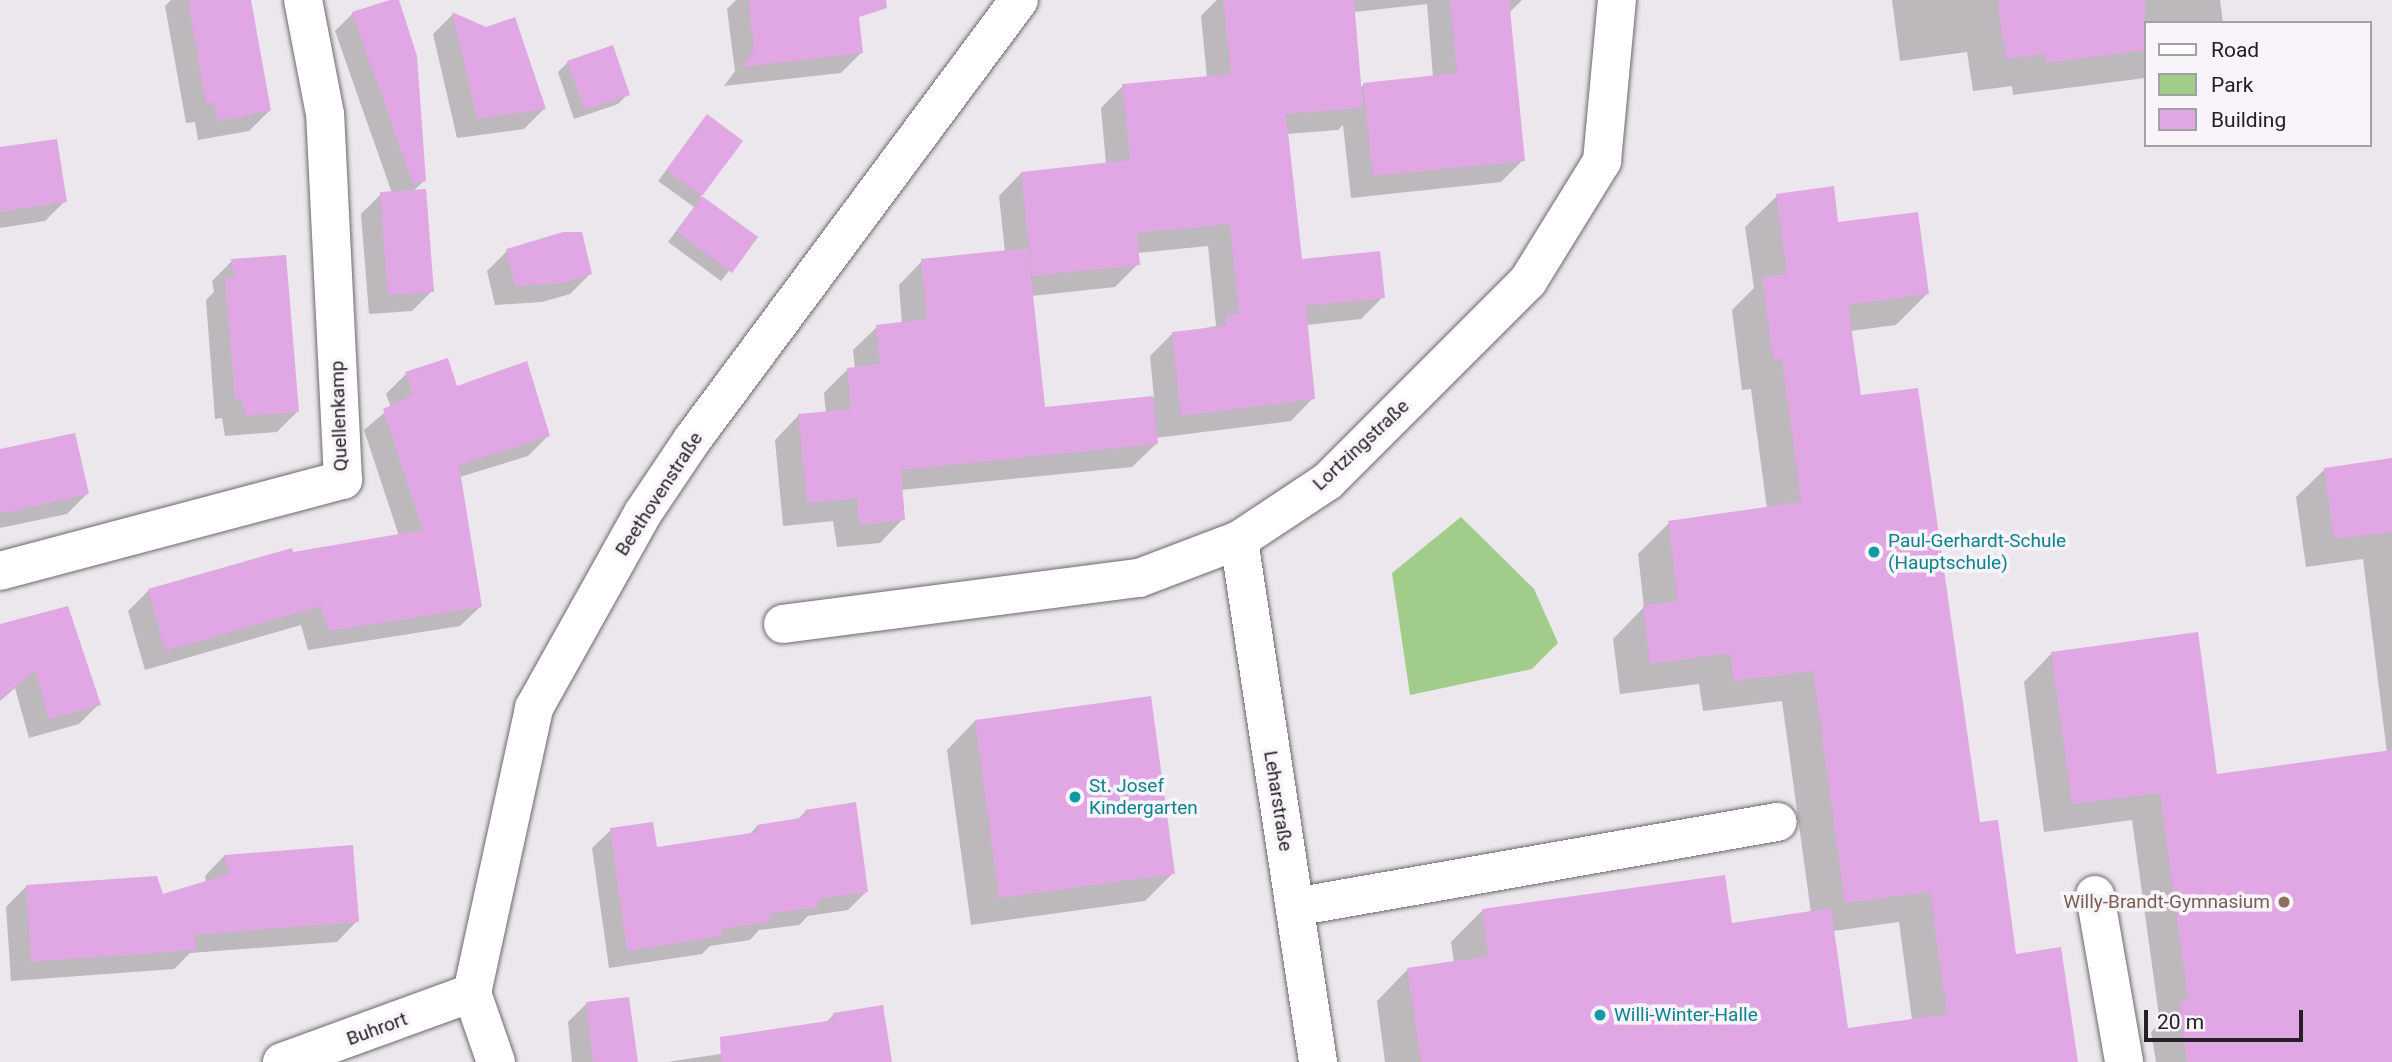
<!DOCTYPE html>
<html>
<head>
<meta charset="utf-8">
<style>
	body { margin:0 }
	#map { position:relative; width:2392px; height:1062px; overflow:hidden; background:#ebe7ec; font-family:Roboto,sans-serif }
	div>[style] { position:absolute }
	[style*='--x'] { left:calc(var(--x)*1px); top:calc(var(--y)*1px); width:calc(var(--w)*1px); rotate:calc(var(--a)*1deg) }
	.green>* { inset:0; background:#a2cc8a }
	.shadow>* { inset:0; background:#0003 }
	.building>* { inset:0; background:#e0a7e4 }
	.roads { filter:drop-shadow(0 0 2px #6d696d) drop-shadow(0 0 2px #6d696d) }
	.minor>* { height:38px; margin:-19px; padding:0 19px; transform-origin:19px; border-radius:19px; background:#fff }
	.dots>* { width:19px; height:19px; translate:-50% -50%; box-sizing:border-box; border:4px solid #f9f4f9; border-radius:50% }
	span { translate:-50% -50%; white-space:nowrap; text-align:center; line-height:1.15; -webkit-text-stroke:7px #f9f4f9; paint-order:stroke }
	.street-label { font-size:19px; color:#232123 }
	.culture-label { font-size:19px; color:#0d838f }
	.left { translate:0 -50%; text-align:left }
	.education-label { font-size:19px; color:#785e54 }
	.right { translate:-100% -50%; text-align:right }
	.legend { position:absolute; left:2144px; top:21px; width:228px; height:126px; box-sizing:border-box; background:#f9f4f9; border:2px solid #a3a0a3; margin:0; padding:9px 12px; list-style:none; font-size:21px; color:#232123 }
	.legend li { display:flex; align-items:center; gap:14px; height:35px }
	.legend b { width:35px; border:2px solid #a3a0a3 }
	.scale { position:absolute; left:2144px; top:1010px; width:159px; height:32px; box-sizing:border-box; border:4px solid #232123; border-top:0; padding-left:9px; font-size:21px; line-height:24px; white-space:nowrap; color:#232123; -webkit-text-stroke:5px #f9f4f9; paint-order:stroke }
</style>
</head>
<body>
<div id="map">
	<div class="green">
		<i style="clip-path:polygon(1461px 517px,1534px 589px,1558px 643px,1532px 669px,1410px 695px,1392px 573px)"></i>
	</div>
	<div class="shadow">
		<i style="clip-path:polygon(171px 0,249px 0,269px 111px,249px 131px,198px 140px,195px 122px,186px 123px,165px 6px)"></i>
		<i style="clip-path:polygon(398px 0,424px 181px,413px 191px,432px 291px,412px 311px,369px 314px,361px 214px,381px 194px,392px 193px,335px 31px,353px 13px)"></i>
		<i style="clip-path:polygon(736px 0,855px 0,861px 53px,841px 73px,724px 86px,735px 71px,727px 9px)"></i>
		<i style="clip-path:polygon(evenodd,1217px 0,1522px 0,1508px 14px,1523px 160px,1501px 182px,1351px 198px,1343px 125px,1338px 130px,1286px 134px,1300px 261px,1383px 297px,1361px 319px,1306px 325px,1313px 398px,1291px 421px,1155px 438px,1156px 444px,1132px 467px,901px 490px,903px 519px,880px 543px,837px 547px,833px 521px,783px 526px,775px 440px,798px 416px,826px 413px,824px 393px,848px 369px,855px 369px,853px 350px,877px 327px,902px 324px,899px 285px,922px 261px,1005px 252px,999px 196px,1021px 173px,1106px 164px,1101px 108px,1123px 86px,1207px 78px,1201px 16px,1217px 0,1427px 4px,1433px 77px,1364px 84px,1359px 89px,1354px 12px,1427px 4px,1217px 0,1208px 246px,1216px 326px,1172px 334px,1150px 356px,1154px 398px,1043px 409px,1031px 296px,1115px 287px,1138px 264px,1137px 253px,1208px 246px)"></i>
		<i style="clip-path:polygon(1892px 0,2220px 0,2223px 23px,2145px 23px,2145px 78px,2013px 95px,2012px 86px,1973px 91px,1967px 52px,1900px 61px)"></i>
		<i style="clip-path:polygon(453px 14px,486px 29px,544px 109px,524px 129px,457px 138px,433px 34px)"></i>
		<i style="clip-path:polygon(568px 62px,628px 94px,618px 104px,574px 119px,558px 72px)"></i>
		<i style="clip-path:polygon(707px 117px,741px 141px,700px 197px,756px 237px,721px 281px,668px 242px,694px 207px,658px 181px)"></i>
		<i style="clip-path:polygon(0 149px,65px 201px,45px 221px,0 228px)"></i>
		<i style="clip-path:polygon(evenodd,1777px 196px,1837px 224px,1927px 294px,1896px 325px,1850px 331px,1859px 397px,2015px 956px,2076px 1062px,1385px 1062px,1377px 1001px,1408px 969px,1454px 963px,1451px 942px,1483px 910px,1730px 925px,1811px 913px,1782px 701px,1703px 711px,1699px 684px,1620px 694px,1613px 639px,1644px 607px,1638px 554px,1669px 523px,1767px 509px,1751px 389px,1742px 390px,1732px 310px,1754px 288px,1745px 227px,1777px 196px,1899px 922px,1912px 1020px,1847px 1030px,1833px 931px,1899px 922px)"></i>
		<i style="clip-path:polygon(507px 251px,590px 274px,570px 294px,542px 302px,495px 305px,487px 271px)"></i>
		<i style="clip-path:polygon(232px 261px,297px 412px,277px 432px,225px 436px,222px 418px,215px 419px,206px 300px,214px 292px,212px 281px)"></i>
		<i style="clip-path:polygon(406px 374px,548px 436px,528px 456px,460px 477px,481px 606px,460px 626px,308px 650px,301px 625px,145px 670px,128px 611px,148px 591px,291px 550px,292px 554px,399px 536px,364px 430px,391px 407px,386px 394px)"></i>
		<i style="clip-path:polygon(0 451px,87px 494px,67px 514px,0 528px)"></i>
		<i style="clip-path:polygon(2392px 460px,2392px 1062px,2156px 1062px,2151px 1032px,2160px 1023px,2132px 820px,2044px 832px,2024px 682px,2052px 653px,2215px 776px,2387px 753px,2363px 559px,2306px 567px,2296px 497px,2325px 469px)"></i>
		<i style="clip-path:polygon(0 627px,99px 704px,79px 724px,29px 738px,15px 688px,0 701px)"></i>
		<i style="clip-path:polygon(975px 721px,1173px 873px,1145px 901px,971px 925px,947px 750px)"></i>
		<i style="clip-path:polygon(806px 811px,867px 891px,848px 910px,808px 916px,799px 925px,759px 930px,750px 940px,710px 946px,702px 954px,609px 968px,592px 848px,611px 830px,656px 849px,749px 835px,757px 826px,796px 821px)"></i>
		<i style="clip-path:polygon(224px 856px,357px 921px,337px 942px,190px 953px,174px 969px,11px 981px,6px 907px,26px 887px,162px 896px,206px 882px,205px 876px)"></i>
		<i style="clip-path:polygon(586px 1004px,636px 1062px,572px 1062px,568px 1022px)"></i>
		<i style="clip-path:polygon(834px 1014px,890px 1062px,667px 1062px,727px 1053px,826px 1023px)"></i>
	</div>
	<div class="building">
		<i style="clip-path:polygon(188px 0,251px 0,271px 111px,217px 121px,215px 103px,206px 104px)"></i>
		<i style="clip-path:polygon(390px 0,399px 0,417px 56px,426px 181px,413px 184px,352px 12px)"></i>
		<i style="clip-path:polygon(748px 0,886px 0,887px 8px,859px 17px,863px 53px,742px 67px,754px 50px)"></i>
		<i style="clip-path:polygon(1223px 0,1354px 0,1363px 108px,1286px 114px,1302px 259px,1380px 251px,1385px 298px,1306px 306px,1315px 399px,1181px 416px,1172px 332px,1226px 326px,1226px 314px,1239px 314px,1230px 224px,1137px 233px,1140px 265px,1032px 276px,1021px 172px,1130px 160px,1122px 84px,1231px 74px)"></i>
		<i style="clip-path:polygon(1450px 0,1509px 0,1525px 161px,1373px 176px,1363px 83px,1457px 73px)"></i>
		<i style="clip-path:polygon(1997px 0,2145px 0,2145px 50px,2046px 63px,2045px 54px,2006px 59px)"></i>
		<i style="clip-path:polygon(452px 12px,486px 27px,515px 17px,546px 109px,477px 119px)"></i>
		<i style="clip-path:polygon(613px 45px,630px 95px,584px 110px,567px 61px)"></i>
		<i style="clip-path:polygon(707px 114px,743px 141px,702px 196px,666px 170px)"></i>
		<i style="clip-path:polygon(57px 139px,67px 202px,0 212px,0 147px)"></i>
		<i style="clip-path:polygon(1834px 186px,1838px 222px,1918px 212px,1929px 294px,1848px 305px,1861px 395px,1918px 388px,1980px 822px,1998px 820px,2016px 954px,2061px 947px,2078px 1062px,1421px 1062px,1407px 968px,1488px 956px,1482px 909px,1725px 875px,1732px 923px,1831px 908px,1848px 1028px,1947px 1014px,1930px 892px,1845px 903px,1813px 671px,1734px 681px,1730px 653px,1650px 664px,1643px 606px,1678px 601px,1668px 521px,1801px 502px,1782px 359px,1773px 360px,1762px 277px,1787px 274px,1776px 194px)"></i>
		<i style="clip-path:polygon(426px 189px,434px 292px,388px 295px,380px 192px)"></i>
		<i style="clip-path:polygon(702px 196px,758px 237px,732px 273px,677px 232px)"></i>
		<i style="clip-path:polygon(563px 232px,582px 232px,592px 274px,563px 283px,515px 286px,506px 249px)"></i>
		<i style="clip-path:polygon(1028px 248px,1045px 407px,1153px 396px,1158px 444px,901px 470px,905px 520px,860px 525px,856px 498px,807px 503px,798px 414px,851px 409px,847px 368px,880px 364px,876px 325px,927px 319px,921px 259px)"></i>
		<i style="clip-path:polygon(286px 255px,299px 412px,245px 416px,242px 399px,235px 399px,225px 278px,234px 277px,231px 259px)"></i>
		<i style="clip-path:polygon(448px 358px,457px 386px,527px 361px,550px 436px,459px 465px,482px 607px,328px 631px,321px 606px,165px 651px,148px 589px,292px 548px,293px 552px,423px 530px,383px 409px,413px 395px,405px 372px)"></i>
		<i style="clip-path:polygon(75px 433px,89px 494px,0 514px,0 449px)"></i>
		<i style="clip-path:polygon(2392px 458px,2392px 532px,2334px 539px,2324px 468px)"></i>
		<i style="clip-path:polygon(68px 606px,101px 705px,49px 719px,35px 670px,0 699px,0 624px)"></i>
		<i style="clip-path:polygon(2198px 632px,2217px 774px,2392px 750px,2392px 1062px,2187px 1062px,2179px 1002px,2188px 1000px,2160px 793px,2072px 804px,2051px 652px)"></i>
		<i style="clip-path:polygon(1151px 696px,1175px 874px,999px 898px,975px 720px)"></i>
		<i style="clip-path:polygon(856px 802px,868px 892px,818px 899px,819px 907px,769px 914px,770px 922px,721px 929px,722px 936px,627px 951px,610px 828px,653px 822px,657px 847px,758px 832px,757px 825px,806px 817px,805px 810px)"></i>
		<i style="clip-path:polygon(353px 845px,359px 922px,194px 935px,196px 950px,31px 962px,26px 885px,157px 876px,163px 894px,229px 874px,224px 855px)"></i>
		<i style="clip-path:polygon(629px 997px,638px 1062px,593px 1062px,586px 1002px)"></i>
		<i style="clip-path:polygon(883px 1005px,892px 1062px,721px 1062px,720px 1037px,834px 1020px,833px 1013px)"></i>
	</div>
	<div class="roads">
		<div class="minor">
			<i style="--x:1239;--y:540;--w:528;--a:81.39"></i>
			<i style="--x:0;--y:571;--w:355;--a:-14.9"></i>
			<i style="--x:343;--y:480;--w:366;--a:-92.8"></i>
			<i style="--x:325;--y:114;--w:116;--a:-100.9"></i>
			<i style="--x:783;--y:624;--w:359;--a:-7.4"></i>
			<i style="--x:1139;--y:578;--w:107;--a:-20.8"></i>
			<i style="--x:1239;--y:540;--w:107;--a:-33.5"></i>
			<i style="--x:1328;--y:481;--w:283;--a:-45"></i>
			<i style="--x:1528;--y:281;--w:141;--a:-58.3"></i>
			<i style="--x:1602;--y:161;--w:162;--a:-84.7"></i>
			<i style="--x:2095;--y:895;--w:169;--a:80.1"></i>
			<i style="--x:1295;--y:907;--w:490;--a:-10"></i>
			<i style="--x:282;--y:1062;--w:202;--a:-20"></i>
			<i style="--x:496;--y:1062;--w:73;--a:-109.2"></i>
			<i style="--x:472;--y:993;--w:292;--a:-77.7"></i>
			<i style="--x:534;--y:708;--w:223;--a:-60.8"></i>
			<i style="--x:643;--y:513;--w:88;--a:-56.1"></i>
			<i style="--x:692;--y:440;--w:548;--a:-53.38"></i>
		</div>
	</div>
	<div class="dots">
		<i style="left:1874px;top:552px;background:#0f9aa8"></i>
		<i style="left:1075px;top:797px;background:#0f9aa8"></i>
		<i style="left:2284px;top:902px;background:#8d6e63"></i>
		<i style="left:1600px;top:1015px;background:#0f9aa8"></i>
	</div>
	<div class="street-label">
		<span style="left:339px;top:416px;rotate:-92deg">Quellenkamp</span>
		<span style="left:1361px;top:445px;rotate:-43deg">Lortzingstraße</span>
		<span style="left:659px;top:494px;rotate:-57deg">Beethovenstraße</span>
		<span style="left:1278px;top:801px;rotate:81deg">Leharstraße</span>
		<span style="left:377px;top:1029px;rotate:-20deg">Buhrort</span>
	</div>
	<div class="culture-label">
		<span class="left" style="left:1888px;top:552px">Paul-Gerhardt-Schule<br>(Hauptschule)</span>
		<span class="left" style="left:1089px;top:797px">St. Josef<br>Kindergarten</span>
		<span class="left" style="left:1614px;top:1015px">Willi-Winter-Halle</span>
	</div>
	<div class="education-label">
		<span class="right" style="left:2270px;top:902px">Willy-Brandt-Gymnasium</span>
	</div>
	<ul class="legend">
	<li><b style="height:9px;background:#fff"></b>Road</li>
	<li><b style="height:19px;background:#a2cc8a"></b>Park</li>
	<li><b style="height:19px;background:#e0a7e4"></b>Building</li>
	</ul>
	<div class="scale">20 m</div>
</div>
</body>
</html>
